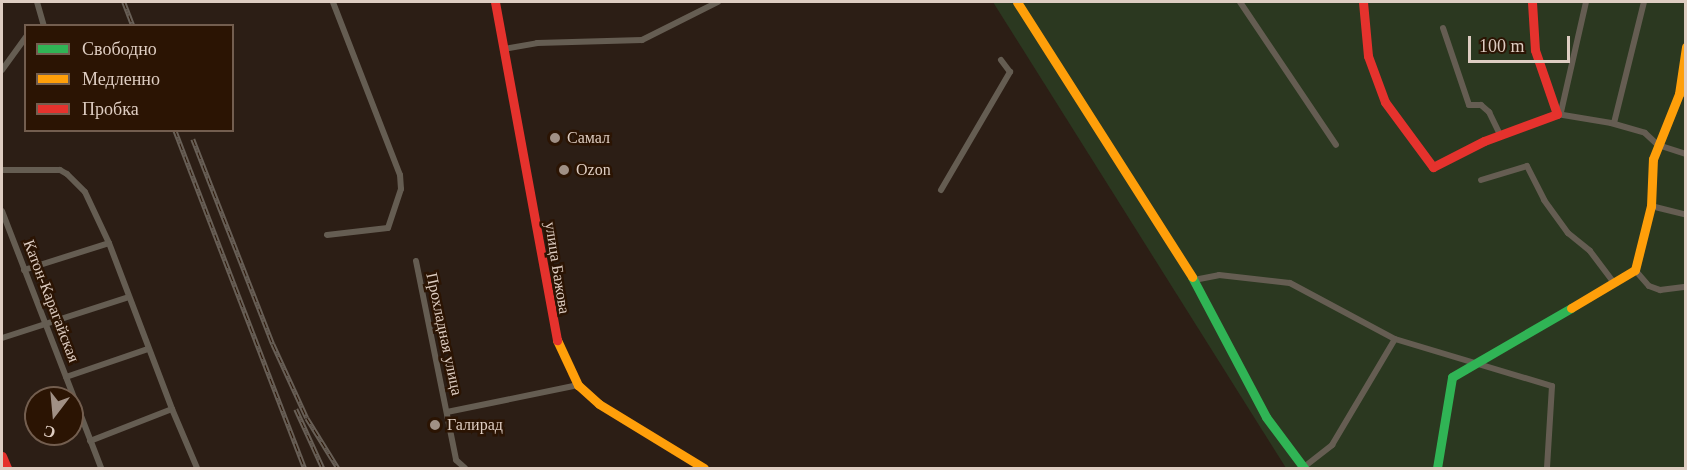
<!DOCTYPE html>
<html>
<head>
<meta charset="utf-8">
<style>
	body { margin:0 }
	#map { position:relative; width:1687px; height:470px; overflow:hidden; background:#2c1e15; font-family:Georgia,serif }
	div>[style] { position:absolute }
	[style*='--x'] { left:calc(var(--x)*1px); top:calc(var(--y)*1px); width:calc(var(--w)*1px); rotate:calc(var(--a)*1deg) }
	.green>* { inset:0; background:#2b3820 }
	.street>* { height:6px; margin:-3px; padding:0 3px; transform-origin:3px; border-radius:3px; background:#655d52 }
	.fast>* { height:9px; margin:-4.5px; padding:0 4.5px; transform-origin:4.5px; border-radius:4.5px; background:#30b455 }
	.slow>* { height:9px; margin:-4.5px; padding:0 4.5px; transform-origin:4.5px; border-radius:4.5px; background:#ff9f0a }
	.jam>* { height:9px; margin:-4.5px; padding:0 4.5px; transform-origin:4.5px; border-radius:4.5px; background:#e5322d }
	.rail>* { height:4.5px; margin-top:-2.25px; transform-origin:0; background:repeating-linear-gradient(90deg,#2b1403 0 7px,#685f56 0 14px); box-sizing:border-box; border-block:2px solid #685f56 }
	.dots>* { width:16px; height:16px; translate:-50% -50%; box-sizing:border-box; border:3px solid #2b1403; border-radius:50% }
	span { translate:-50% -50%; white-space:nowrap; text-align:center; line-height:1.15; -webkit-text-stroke:5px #2b1403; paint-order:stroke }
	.poi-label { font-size:16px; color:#decdc2 }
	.left { translate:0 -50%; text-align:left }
	.street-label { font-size:16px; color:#decdc2 }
	.frame { position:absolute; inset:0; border:3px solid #decdc2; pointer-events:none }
	.legend { position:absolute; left:24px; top:24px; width:210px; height:108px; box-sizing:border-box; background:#2b1403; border:2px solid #735e4f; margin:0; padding:8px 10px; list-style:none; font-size:18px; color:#decdc2 }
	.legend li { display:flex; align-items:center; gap:12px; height:30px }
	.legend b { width:30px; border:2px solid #735e4f }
	.north { position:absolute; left:24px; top:386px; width:60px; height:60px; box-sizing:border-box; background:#2b1403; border:2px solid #735e4f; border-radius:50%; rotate:196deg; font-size:16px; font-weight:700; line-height:24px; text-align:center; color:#decdc2 }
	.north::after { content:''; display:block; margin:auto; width:21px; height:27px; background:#a09085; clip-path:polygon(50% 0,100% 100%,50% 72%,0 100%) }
	.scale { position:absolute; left:1468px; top:36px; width:102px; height:27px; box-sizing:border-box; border:3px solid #decdc2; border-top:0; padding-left:8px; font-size:18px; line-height:21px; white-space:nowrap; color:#decdc2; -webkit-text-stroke:4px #2b1403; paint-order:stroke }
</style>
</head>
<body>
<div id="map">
	<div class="green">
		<i style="clip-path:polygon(993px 2px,1685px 2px,1685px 468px,1286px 468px)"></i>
	</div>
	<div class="street">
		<i style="--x:37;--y:2;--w:25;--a:74"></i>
		<i style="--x:1240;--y:2;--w:172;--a:56.1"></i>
		<i style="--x:1443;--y:28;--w:81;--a:71.3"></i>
		<i style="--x:1469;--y:105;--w:12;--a:0"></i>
		<i style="--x:1481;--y:105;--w:11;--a:41"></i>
		<i style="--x:1489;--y:112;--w:25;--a:64"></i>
		<i style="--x:504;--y:49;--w:34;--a:-10"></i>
		<i style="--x:537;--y:43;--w:105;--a:-1.6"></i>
		<i style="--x:642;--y:40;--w:85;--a:-26.6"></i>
		<i style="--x:2;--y:70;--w:41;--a:-54"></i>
		<i style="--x:1561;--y:112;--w:113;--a:-77.2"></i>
		<i style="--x:1557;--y:114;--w:55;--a:9.5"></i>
		<i style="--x:1611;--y:123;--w:35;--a:16"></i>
		<i style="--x:1645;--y:133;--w:18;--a:43"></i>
		<i style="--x:1658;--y:145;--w:29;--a:18"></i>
		<i style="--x:1614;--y:123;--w:125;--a:-76.1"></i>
		<i style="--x:2;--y:170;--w:58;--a:0"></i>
		<i style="--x:60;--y:170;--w:8;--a:30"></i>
		<i style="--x:67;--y:174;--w:25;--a:45"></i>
		<i style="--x:85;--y:192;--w:56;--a:64.8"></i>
		<i style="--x:1481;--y:180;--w:48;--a:-16.9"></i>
		<i style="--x:1527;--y:166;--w:38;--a:63"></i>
		<i style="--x:1544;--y:200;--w:41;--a:54"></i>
		<i style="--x:1568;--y:233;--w:28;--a:39"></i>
		<i style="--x:1590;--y:251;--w:36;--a:53"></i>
		<i style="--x:941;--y:190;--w:137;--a:-59.7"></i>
		<i style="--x:1010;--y:72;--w:15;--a:-127"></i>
		<i style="--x:1651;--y:206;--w:36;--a:14"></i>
		<i style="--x:2;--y:211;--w:275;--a:68.9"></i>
		<i style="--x:327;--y:235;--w:61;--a:-6.5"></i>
		<i style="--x:388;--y:228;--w:41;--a:-71.6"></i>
		<i style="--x:401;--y:189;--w:14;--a:-94"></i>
		<i style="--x:400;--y:175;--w:186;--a:-111.2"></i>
		<i style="--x:416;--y:261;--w:203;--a:78.6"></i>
		<i style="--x:456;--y:460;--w:12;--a:42"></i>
		<i style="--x:24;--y:270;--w:89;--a:-17.6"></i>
		<i style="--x:109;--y:243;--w:178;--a:69.2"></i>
		<i style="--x:172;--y:409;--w:88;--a:158.7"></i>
		<i style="--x:1635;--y:270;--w:21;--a:49"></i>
		<i style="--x:1649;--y:286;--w:12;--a:20"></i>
		<i style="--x:1660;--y:290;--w:26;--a:-7"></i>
		<i style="--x:1194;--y:280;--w:25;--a:-11"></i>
		<i style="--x:1219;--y:275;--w:71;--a:6.4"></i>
		<i style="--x:1290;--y:283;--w:119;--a:28.1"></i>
		<i style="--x:1395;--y:339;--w:164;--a:16.7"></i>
		<i style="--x:1552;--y:386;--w:82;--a:93.5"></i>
		<i style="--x:2;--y:338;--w:133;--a:-17.9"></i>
		<i style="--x:66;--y:377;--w:87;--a:-18.9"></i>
		<i style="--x:172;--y:409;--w:64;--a:67"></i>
		<i style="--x:447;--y:412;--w:134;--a:-11.6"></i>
		<i style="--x:1304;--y:467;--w:36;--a:-38"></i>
		<i style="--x:1332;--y:445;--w:123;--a:-59.3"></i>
	</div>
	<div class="fast">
		<i style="--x:1192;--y:277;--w:158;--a:62.1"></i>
		<i style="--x:1266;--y:417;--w:64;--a:53.3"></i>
		<i style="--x:1437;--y:468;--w:92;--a:-80.6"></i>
		<i style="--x:1452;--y:377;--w:138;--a:-30.1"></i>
	</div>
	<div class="slow">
		<i style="--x:1017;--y:2;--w:326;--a:57.5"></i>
		<i style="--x:1571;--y:308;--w:74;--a:-30.7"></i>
		<i style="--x:1635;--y:270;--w:66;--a:-76"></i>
		<i style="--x:1651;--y:206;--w:47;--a:-87.6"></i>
		<i style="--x:1653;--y:159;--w:70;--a:-68.2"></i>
		<i style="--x:1679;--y:94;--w:48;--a:-81.5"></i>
		<i style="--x:557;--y:340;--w:50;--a:65"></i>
		<i style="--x:578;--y:385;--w:28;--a:42"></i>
		<i style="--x:599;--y:404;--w:123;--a:31.4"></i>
	</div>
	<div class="jam">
		<i style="--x:495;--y:2;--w:344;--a:79.6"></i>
		<i style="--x:1363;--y:2;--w:54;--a:84.7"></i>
		<i style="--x:1368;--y:56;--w:49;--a:69.7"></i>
		<i style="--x:1385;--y:102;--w:81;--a:53.6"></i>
		<i style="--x:1433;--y:167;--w:57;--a:-27"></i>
		<i style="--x:1484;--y:141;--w:78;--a:-20.3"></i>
		<i style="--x:1557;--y:114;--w:68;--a:-109"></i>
		<i style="--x:1535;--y:50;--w:48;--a:-93.6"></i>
		<i style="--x:2;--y:456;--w:13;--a:67"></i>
	</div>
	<div class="rail">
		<i style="--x:124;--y:2;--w:26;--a:69"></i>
		<i style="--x:175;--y:130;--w:362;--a:69"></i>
		<i style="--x:193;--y:139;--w:220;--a:68.7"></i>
		<i style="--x:273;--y:344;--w:81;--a:65.3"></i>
		<i style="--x:307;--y:418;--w:59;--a:58.2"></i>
		<i style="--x:296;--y:409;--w:65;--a:65.4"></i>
	</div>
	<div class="dots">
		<i style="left:555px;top:138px;background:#a09085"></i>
		<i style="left:564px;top:170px;background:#a09085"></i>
		<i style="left:435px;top:425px;background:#a09085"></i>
	</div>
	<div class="poi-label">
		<span class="left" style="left:567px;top:138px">Самал</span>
		<span class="left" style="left:576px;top:170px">Ozon</span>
		<span class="left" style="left:447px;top:425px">Галирад</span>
	</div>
	<div class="street-label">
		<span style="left:557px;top:268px;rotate:81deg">улица Бажова</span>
		<span style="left:51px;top:301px;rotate:69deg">Катон-Карагайская</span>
		<span style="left:444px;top:334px;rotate:78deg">Прохладная улица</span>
	</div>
	<div class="frame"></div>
	<ul class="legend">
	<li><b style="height:8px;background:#30b455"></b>Свободно</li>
	<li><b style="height:8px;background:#ff9f0a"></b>Медленно</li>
	<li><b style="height:8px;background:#e5322d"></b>Пробка</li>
	</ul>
	<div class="north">С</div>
	<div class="scale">100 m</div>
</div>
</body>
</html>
